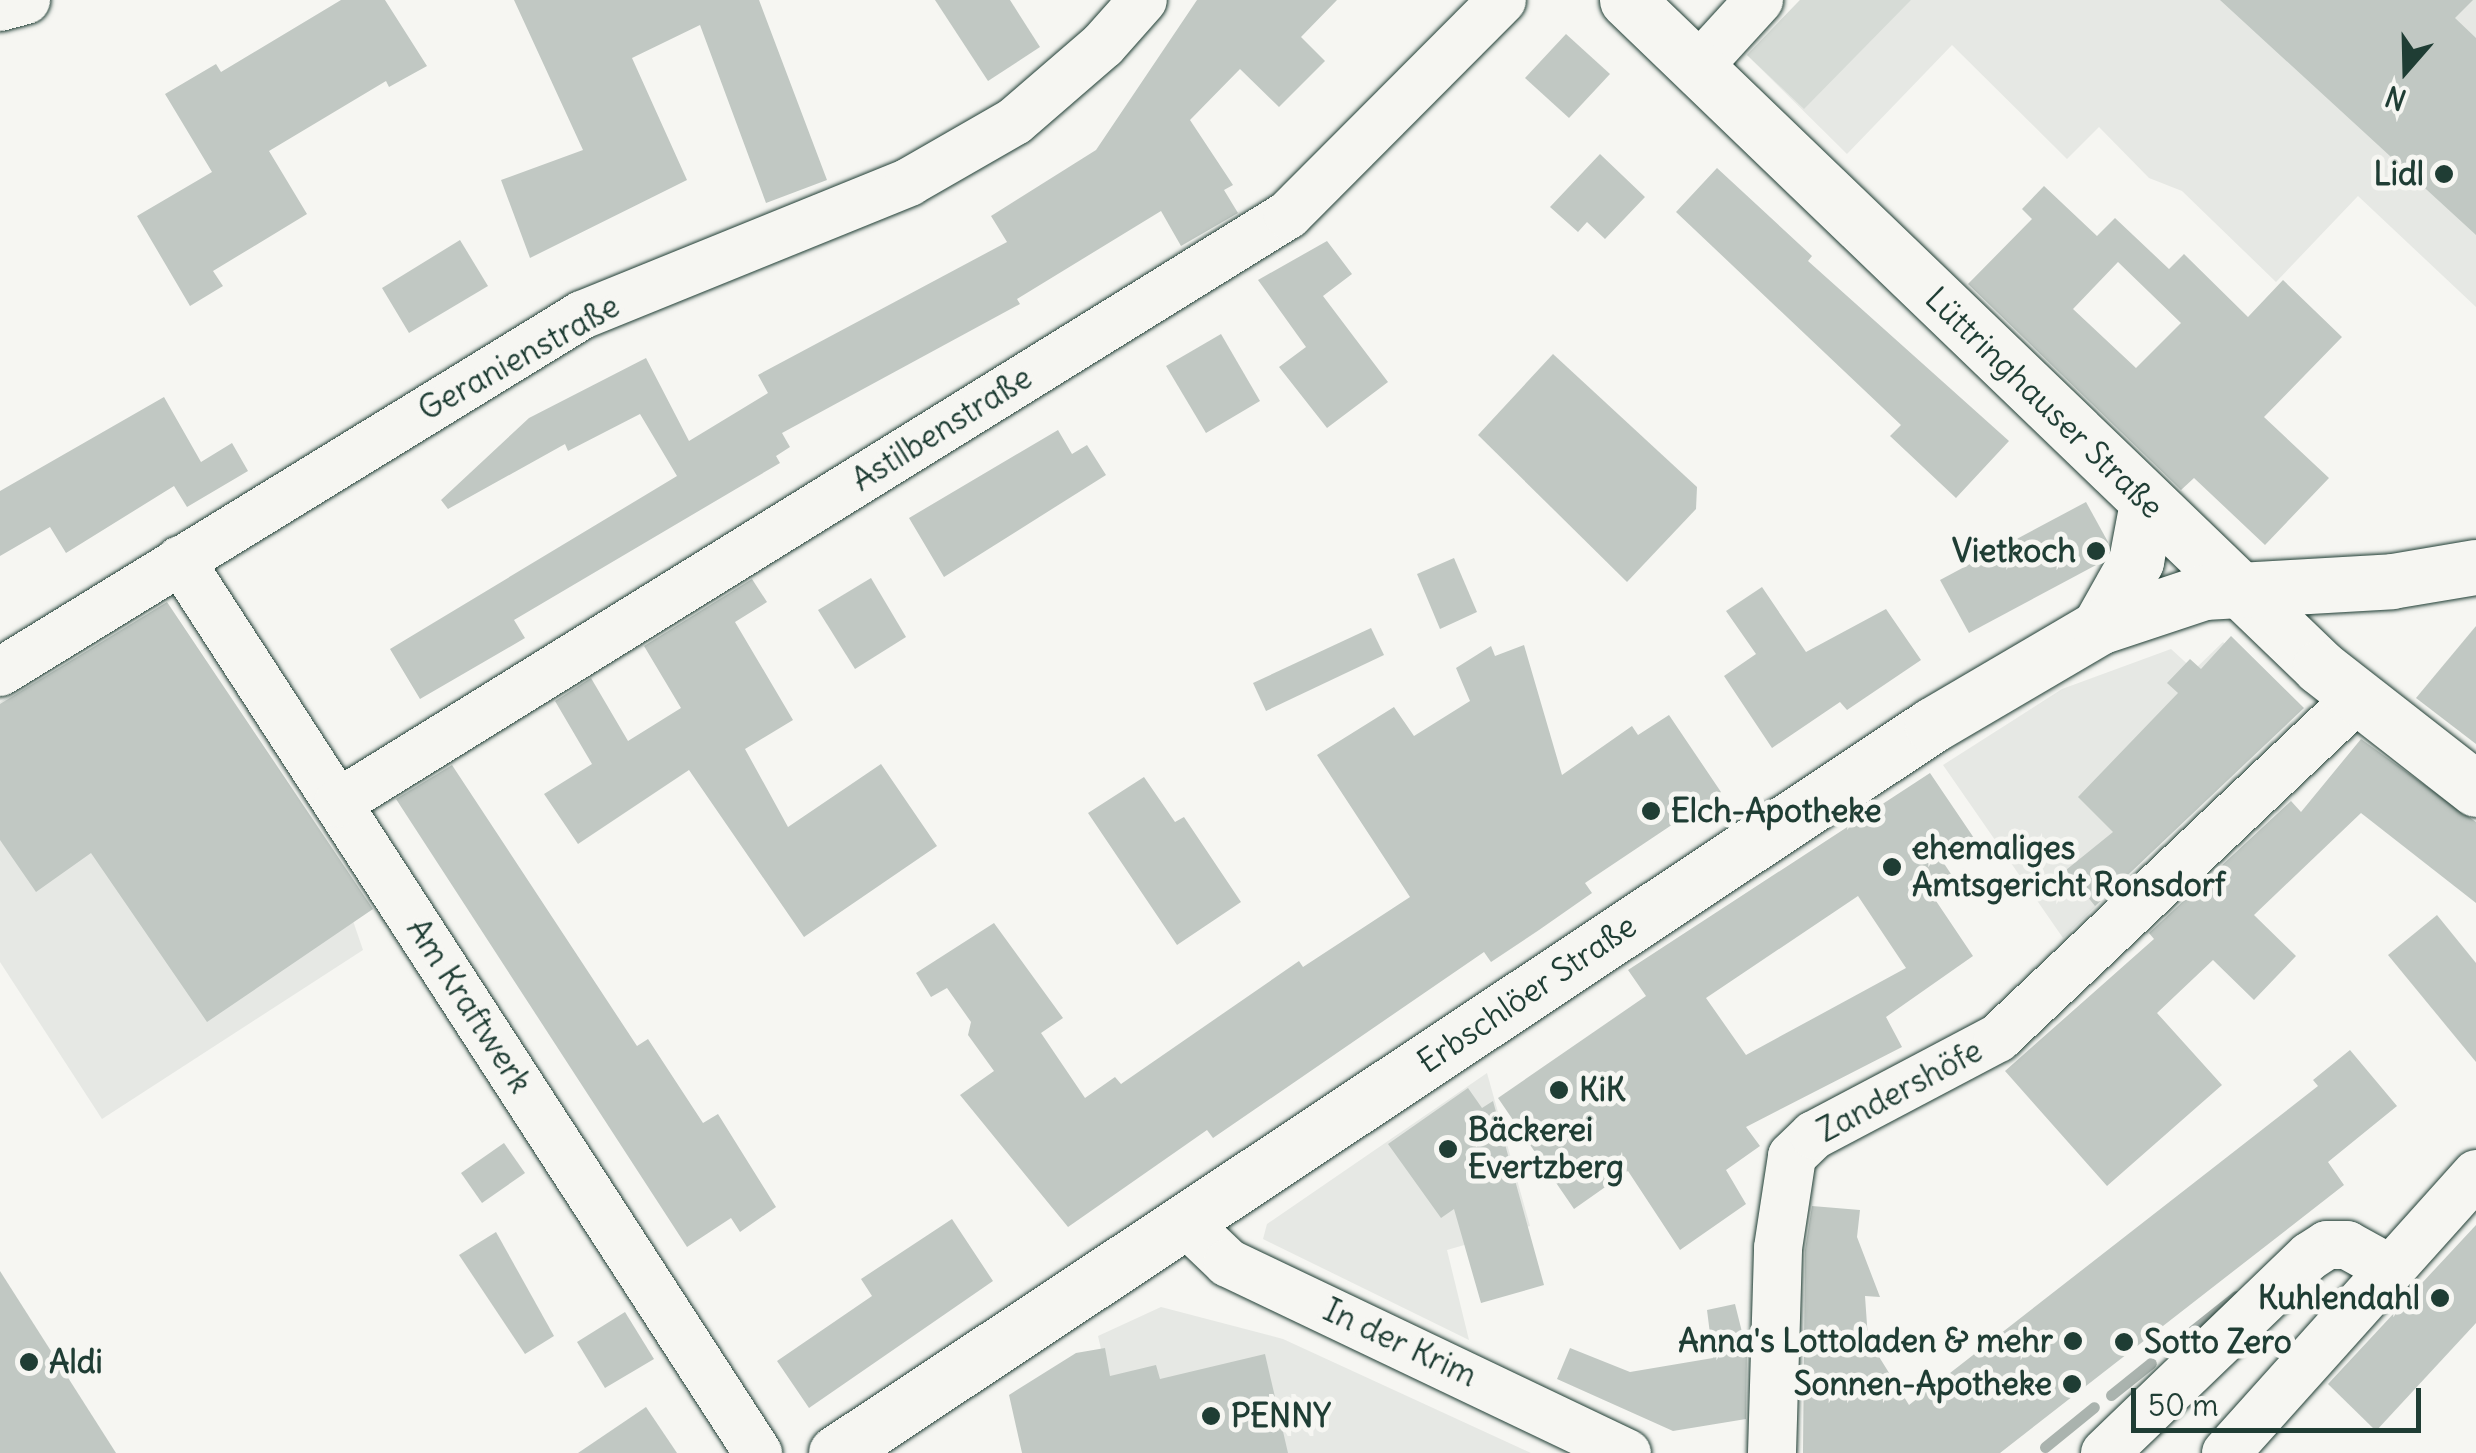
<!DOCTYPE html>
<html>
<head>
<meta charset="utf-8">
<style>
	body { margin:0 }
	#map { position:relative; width:2476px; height:1453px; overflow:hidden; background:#f6f6f2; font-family:Delius,sans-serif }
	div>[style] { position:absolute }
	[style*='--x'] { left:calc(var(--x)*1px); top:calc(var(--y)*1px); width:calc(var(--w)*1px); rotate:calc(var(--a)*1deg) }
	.built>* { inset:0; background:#e6e8e4 }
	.green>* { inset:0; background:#d6dbd6 }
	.stream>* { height:11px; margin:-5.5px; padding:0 5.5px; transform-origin:5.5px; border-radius:5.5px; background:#aab3ae }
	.building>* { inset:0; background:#c1c8c3 }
	.roads { filter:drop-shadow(0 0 2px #1f3d34) drop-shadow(0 0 2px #1f3d34) }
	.street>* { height:48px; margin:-24px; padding:0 24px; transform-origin:24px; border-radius:24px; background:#f6f6f2 }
	.secondary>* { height:55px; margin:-27.5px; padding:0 27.5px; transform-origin:27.5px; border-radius:27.5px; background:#f6f6f2 }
	.dots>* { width:28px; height:28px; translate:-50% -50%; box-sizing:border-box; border:5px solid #f6f6f2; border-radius:50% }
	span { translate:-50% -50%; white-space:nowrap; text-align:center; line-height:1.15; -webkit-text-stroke:10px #f6f6f2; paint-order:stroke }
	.poi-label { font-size:32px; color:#1f3d34; font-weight:700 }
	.right { translate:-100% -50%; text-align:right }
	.left { translate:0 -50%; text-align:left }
	.street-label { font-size:32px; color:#1f3d34 }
	.north { position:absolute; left:2356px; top:20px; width:100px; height:100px; -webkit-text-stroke:8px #f6f6f2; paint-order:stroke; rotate:200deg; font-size:28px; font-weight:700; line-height:40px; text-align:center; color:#1f3d34 }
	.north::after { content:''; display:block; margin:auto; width:35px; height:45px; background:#1f3d34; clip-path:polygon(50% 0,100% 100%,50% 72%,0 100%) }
	.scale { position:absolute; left:2131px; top:1388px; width:290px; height:45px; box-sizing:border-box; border:5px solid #1f3d34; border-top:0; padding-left:12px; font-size:30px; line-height:35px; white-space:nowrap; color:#1f3d34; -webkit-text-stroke:8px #f6f6f2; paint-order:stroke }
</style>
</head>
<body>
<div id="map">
	<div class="built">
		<i style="clip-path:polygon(1800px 0,2476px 0,2476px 307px,2358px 196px,2276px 282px,2182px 191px,2149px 178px,2099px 127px,2067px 159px,1952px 45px,1847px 154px,1747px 55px)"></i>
		<i style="clip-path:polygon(162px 608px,341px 886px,363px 950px,102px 1119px,0 962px,0 702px)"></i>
		<i style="clip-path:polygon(2223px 642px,2296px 712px,2063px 938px,1943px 765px,2062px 689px,2171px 649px,2194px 670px)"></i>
		<i style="clip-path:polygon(1487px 1073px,1530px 1226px,1447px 1250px,1469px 1340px,1263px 1239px,1267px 1224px)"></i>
		<i style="clip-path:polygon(1161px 1307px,1283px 1339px,1531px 1453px,1125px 1453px,1098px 1336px)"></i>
	</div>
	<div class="green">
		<i style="clip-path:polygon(1800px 0,1911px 0,1804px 109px,1747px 55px)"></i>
	</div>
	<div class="stream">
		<i style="--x:2177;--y:1343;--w:75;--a:-38.5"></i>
		<i style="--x:2111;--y:1395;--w:51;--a:-38.7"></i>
		<i style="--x:2045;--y:1447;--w:63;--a:-39.2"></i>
	</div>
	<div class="building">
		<i style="clip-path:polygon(341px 0,385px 0,427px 66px,389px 87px,386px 81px,269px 151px,307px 214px,213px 271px,223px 286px,190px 306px,137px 216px,212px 172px,165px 94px,216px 64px,221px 72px)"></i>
		<i style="clip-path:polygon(514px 0,759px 0,827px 180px,766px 203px,700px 25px,632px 58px,687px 180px,530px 258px,501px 180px,583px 150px)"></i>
		<i style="clip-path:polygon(935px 0,1010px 0,1040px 47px,988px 81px)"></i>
		<i style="clip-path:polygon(1197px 0,1337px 0,1301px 37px,1325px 61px,1279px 107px,1240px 69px,1190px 120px,1233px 185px,1224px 190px,1238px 213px,1181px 246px,1161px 211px,1017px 299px,1020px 304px,782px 433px,790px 447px,776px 456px,780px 463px,514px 620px,525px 638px,420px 699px,390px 649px,677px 476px,640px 414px,568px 451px,565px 444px,448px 509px,441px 500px,529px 418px,646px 358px,689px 441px,768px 393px,758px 375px,1007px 242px,991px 216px,1096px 150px)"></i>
		<i style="clip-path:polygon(2220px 0,2473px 0,2455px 18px,2476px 38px,2476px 235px)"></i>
		<i style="clip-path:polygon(1566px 34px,1610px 74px,1569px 118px,1525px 78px)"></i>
		<i style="clip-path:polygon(1600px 154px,1645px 197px,1605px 239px,1587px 222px,1578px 232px,1550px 207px)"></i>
		<i style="clip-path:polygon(1717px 168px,1812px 256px,1808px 261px,2009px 441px,1956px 498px,1890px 436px,1901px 425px,1676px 212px)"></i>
		<i style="clip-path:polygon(evenodd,2044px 186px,2097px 236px,2115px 218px,2169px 269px,2184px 254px,2248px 317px,2283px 280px,2342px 337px,2264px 417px,2329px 478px,2265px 545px,2194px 478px,2181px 490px,1968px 284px,2032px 219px,2022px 209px,2044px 186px,2118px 262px,2181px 323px,2136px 368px,2073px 309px,2118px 262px)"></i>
		<i style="clip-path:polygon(460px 240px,488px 286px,409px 333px,382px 288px)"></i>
		<i style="clip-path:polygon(1327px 241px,1352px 274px,1323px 296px,1388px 382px,1327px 428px,1279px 367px,1306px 347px,1258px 280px)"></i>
		<i style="clip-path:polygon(1221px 334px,1260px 401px,1206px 433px,1166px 366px)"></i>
		<i style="clip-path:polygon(1553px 354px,1697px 487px,1696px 509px,1627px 582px,1478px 435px)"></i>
		<i style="clip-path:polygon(164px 397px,201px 462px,232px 443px,248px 471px,187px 507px,174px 486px,66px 553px,50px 527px,0 556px,0 491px)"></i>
		<i style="clip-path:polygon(1058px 430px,1072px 454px,1087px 445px,1106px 475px,944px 577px,909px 518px)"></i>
		<i style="clip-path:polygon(2086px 502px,2108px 542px,2098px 564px,1969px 633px,1940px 580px)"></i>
		<i style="clip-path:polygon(1454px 558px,1477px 612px,1440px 629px,1417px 574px)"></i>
		<i style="clip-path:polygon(871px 578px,906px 637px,855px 669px,818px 610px)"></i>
		<i style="clip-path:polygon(752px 579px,767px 602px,735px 622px,793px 720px,745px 749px,788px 827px,881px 764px,937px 846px,804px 937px,689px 770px,578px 844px,544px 794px,592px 764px,555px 701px,591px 678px,628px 741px,681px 708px,644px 646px)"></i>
		<i style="clip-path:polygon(1762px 587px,1806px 652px,1886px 609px,1921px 660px,1847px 710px,1840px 702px,1772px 748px,1724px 676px,1756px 654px,1726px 611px)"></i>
		<i style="clip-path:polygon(167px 602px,373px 909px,207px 1022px,91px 853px,36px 892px,0 840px,0 704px)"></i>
		<i style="clip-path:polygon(2476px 626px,2476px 744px,2416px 698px)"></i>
		<i style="clip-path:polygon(1371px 628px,1384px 655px,1266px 711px,1253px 683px)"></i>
		<i style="clip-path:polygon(2231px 636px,2304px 708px,2095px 906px,2066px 870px,2113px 832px,2078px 797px,2178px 693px,2167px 683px,2190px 659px,2201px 669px)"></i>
		<i style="clip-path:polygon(1524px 645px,1562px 775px,1632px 726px,1638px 735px,1669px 715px,1721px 792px,1585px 883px,1592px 893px,1539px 930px,1491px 962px,1484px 952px,1213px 1138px,1207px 1130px,1068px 1227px,960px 1095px,994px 1071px,968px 1035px,971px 1022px,947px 988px,931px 997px,916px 973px,994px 923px,1063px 1018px,1041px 1033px,1085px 1098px,1115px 1077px,1121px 1084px,1299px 961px,1303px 967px,1410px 897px,1317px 755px,1394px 707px,1414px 736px,1470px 701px,1456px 668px,1491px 646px,1495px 656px)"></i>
		<i style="clip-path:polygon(2361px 739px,2476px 822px,2476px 903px,2361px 813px,2254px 915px,2296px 956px,2254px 1000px,2213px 960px,2157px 1013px,2222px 1085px,2107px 1186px,2005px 1071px,2154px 939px,2149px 933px,2291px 801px,2301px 812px)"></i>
		<i style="clip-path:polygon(452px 765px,637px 1046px,648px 1039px,703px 1123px,718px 1114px,776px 1207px,740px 1232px,731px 1218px,687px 1247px,396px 799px)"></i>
		<i style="clip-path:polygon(evenodd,1930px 773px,1976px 841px,1943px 862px,1951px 874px,1928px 889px,1973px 956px,1886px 1017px,1902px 1047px,1746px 1127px,1760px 1146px,1726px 1170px,1746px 1204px,1680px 1250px,1628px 1171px,1574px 1209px,1498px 1098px,1646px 996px,1628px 970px,1930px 773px,1858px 896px,1906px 968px,1746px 1055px,1706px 998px,1858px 896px)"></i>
		<i style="clip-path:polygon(1144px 777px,1175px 822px,1184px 817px,1241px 902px,1177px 945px,1088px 813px)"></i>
		<i style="clip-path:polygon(2437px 915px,2476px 963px,2476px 1062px,2388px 955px)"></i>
		<i style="clip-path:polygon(2350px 1050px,2397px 1106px,2328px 1162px,2344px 1185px,2000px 1453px,1803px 1453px,1805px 1250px,1812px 1206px,1860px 1210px,1857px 1237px,1880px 1297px,1865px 1296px,1868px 1339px,1909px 1405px,2318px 1086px,2313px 1080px)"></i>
		<i style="clip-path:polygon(1468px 1088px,1482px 1108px,1493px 1101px,1544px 1285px,1481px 1303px,1454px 1209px,1441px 1218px,1388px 1144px)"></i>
		<i style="clip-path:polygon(504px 1143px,525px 1173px,482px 1203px,461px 1173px)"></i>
		<i style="clip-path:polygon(952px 1219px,993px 1281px,809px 1408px,777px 1361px,872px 1296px,861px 1279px)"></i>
		<i style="clip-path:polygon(2476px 1225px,2476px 1323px,2376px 1431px,2328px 1384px)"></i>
		<i style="clip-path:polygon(496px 1232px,554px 1336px,525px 1354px,459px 1255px)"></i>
		<i style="clip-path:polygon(0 1271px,116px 1453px,0 1453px)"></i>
		<i style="clip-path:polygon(1735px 1304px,1747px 1352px,1746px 1419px,1673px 1431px,1557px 1379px,1570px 1348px,1630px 1372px,1713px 1358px,1707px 1310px)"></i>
		<i style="clip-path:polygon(625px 1312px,654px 1359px,605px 1388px,577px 1342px)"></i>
		<i style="clip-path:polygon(1105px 1348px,1110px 1376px,1156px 1365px,1160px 1379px,1265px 1354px,1288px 1453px,1022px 1453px,1009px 1395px,1076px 1353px)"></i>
		<i style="clip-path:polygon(646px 1407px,677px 1453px,578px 1453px)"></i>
	</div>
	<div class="roads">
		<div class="street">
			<i style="--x:0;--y:7;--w:27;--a:-15"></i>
			<i style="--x:1697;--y:68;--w:92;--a:-47.6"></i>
			<i style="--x:180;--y:560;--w:1064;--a:57.09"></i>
			<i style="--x:0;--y:672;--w:683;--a:-31.53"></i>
			<i style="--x:582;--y:315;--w:353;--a:-22.1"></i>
			<i style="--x:909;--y:182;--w:122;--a:-29.9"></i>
			<i style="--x:1015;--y:121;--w:116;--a:-40.8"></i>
			<i style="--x:1103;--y:45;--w:60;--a:-48.4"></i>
			<i style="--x:338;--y:803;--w:1117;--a:-31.76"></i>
			<i style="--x:1288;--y:215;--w:303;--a:-45.1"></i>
			<i style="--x:1183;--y:1220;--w:62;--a:43.7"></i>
			<i style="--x:1228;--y:1263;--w:442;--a:25.5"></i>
			<i style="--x:1772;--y:1453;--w:205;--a:-88.3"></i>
			<i style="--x:1778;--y:1248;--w:93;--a:-81.3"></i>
			<i style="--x:1792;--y:1156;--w:30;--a:-44"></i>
			<i style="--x:1814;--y:1135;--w:208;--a:-27.8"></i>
			<i style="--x:1998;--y:1038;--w:494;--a:-43.4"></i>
			<i style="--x:2105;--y:1453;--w:284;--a:-43.9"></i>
			<i style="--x:2310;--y:1256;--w:20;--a:-33"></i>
			<i style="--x:2327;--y:1245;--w:20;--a:0"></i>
			<i style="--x:2347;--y:1245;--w:46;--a:28.8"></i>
			<i style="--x:2226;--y:1453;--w:375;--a:-48.1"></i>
		</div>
		<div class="secondary">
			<i style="--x:1627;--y:0;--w:962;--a:43.9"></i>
			<i style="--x:2320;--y:667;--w:198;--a:38"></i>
			<i style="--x:2099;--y:627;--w:76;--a:-60.7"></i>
			<i style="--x:2136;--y:561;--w:59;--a:-79.3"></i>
			<i style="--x:836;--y:1453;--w:1316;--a:-33.59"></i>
			<i style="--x:1932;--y:725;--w:194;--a:-30.4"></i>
			<i style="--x:2099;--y:627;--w:111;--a:-18.4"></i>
			<i style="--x:2204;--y:592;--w:188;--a:-3.3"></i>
			<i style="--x:2392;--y:581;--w:85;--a:-9.5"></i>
		</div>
	</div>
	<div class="dots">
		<i style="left:2444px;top:174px;background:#1f3d34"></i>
		<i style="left:2096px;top:551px;background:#1f3d34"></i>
		<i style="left:1651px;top:811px;background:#1f3d34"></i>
		<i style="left:1892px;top:867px;background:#1f3d34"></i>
		<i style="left:1559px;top:1090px;background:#1f3d34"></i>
		<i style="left:1448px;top:1149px;background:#1f3d34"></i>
		<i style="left:2440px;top:1298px;background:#1f3d34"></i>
		<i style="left:2073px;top:1341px;background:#1f3d34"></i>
		<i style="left:2124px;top:1342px;background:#1f3d34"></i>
		<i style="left:29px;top:1362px;background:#1f3d34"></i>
		<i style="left:2072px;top:1384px;background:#1f3d34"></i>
		<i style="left:1211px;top:1416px;background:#1f3d34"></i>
	</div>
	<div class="poi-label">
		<span class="right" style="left:2424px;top:174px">Lidl</span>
		<span class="right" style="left:2076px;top:551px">Vietkoch</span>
		<span class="left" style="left:1671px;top:811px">Elch-Apotheke</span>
		<span class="left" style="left:1912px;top:867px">ehemaliges<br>Amtsgericht Ronsdorf</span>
		<span class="left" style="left:1579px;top:1090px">KiK</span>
		<span class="left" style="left:1468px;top:1149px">Bäckerei<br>Evertzberg</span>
		<span class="right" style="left:2420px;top:1298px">Kuhlendahl</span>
		<span class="right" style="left:2053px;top:1341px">Anna's Lottoladen &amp; mehr</span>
		<span class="left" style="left:2144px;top:1342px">Sotto Zero</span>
		<span class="left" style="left:49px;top:1362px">Aldi</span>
		<span class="right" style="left:2052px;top:1384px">Sonnen-Apotheke</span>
		<span class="left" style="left:1231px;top:1416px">PENNY</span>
	</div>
	<div class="street-label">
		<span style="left:519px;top:358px;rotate:-29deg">Geranienstraße</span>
		<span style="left:2044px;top:403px;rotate:44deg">Lüttringhauser Straße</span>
		<span style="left:942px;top:429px;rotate:-32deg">Astilbenstraße</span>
		<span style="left:1527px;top:994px;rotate:-34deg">Erbschlöer Straße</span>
		<span style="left:469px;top:1006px;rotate:57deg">Am Kraftwerk</span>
		<span style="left:1900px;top:1091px;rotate:-28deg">Zandershöfe</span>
		<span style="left:1400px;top:1343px;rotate:25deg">In der Krim</span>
	</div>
	<div class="north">N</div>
	<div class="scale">50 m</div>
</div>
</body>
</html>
